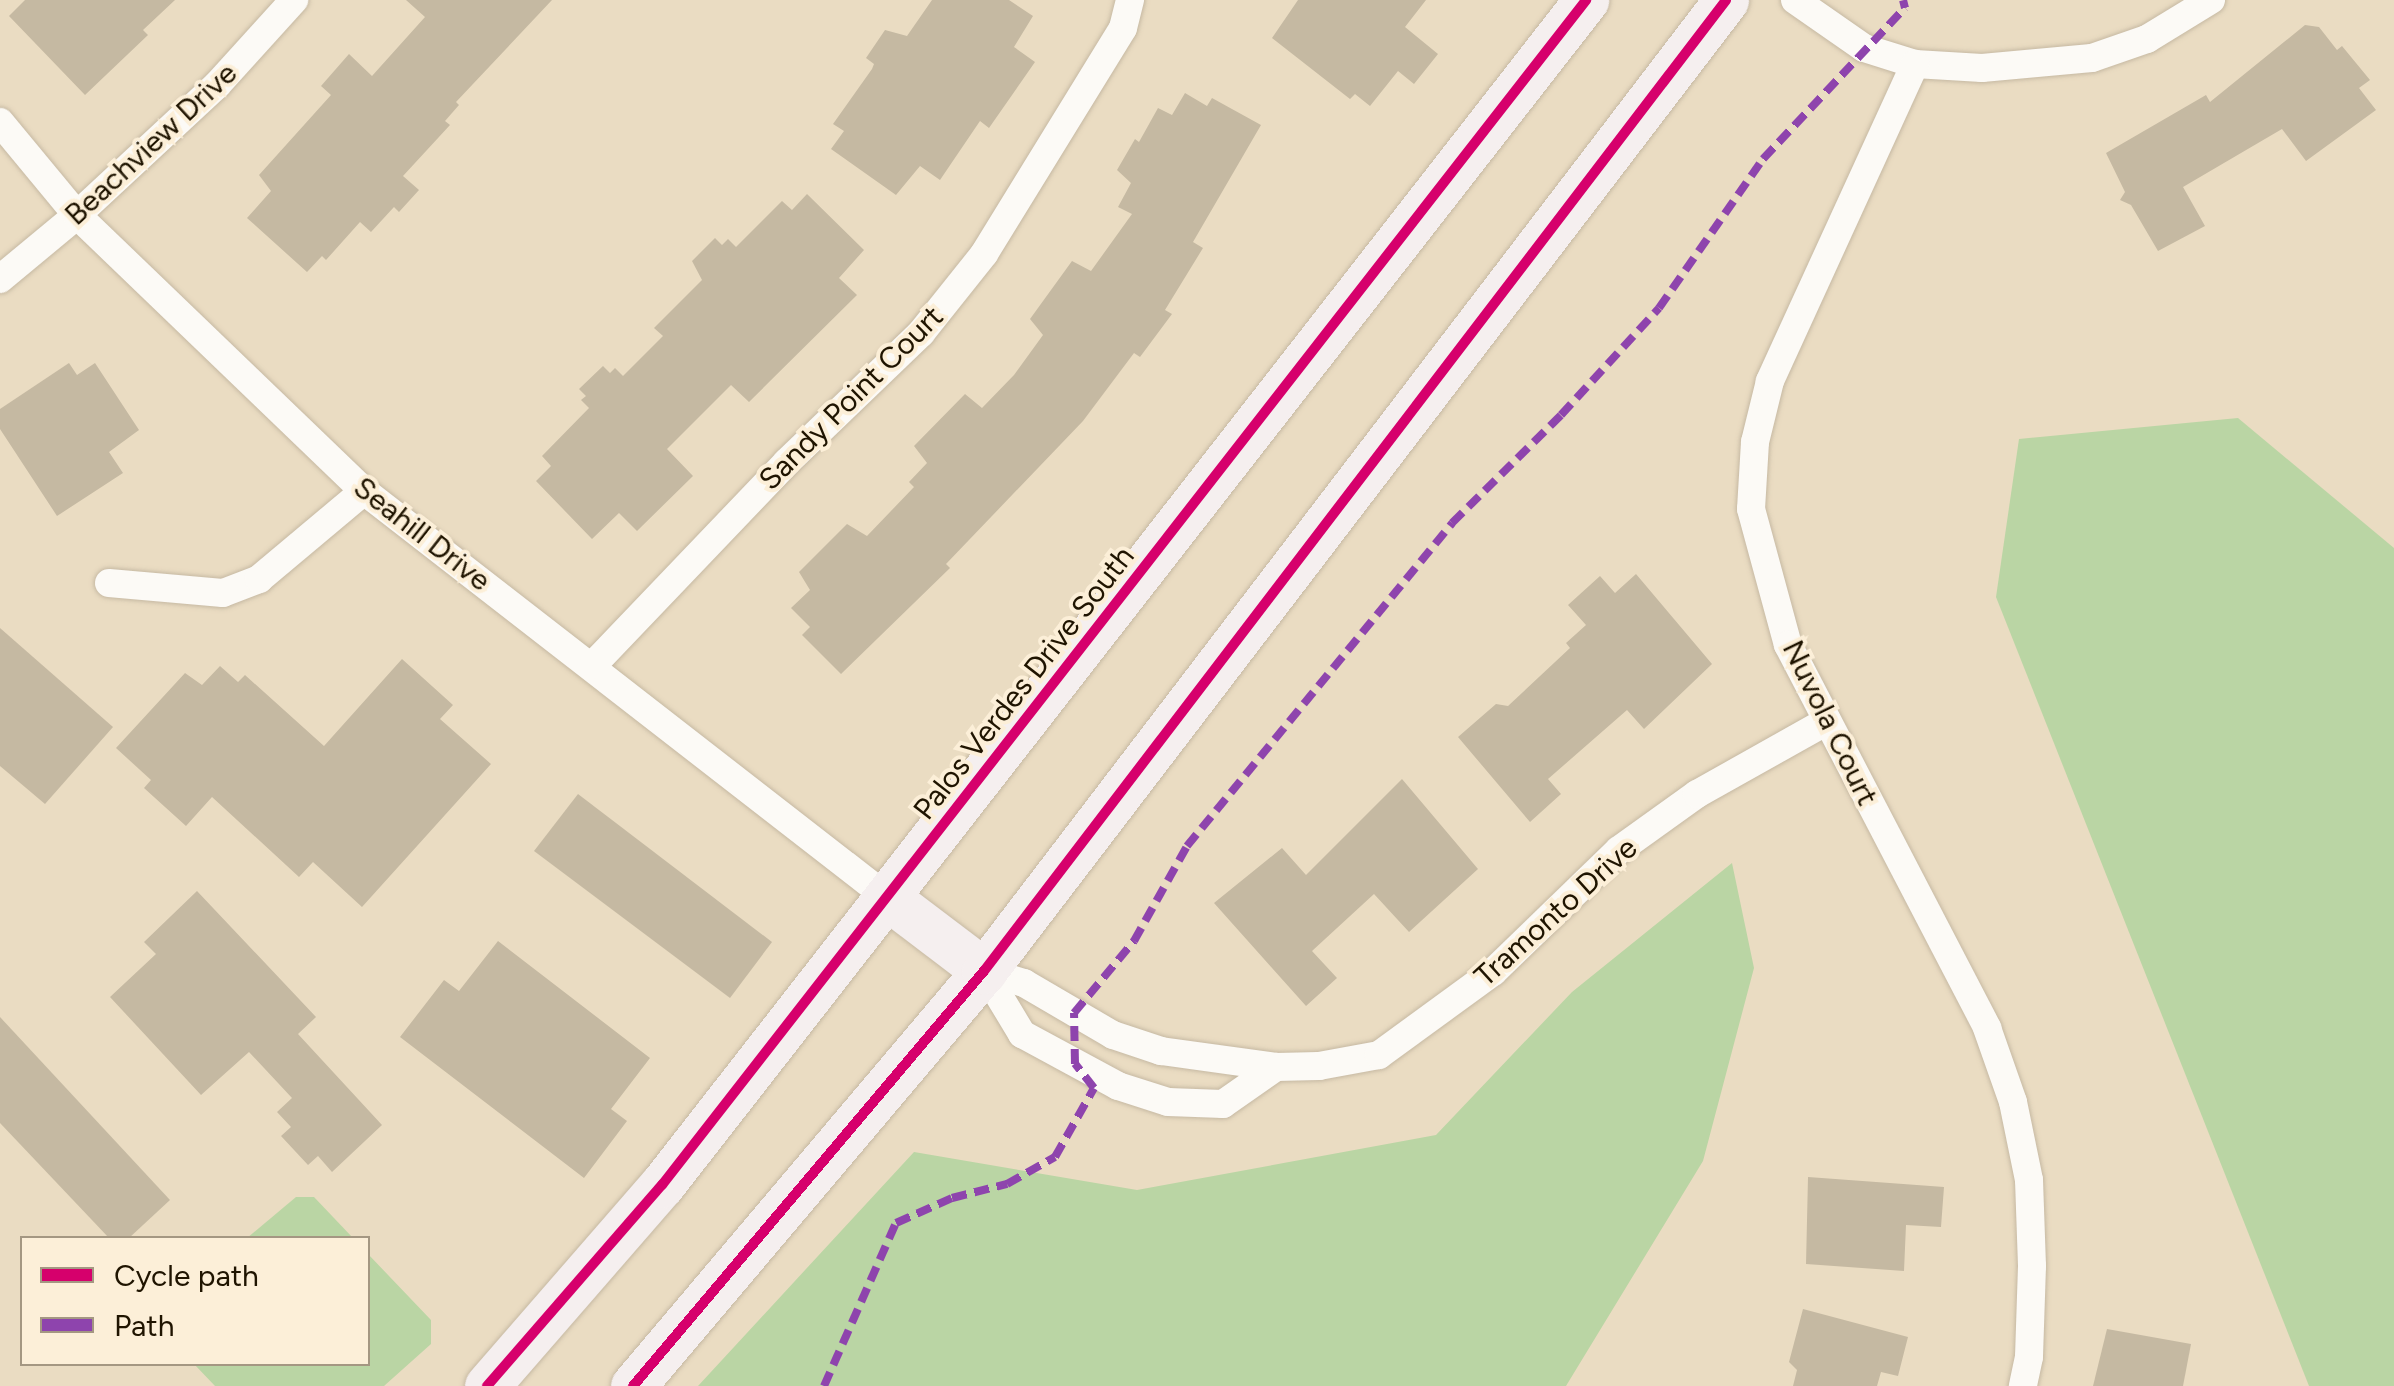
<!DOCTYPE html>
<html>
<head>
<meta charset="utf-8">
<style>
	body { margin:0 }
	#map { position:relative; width:2394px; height:1386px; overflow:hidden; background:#eadcc2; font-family:Figtree,sans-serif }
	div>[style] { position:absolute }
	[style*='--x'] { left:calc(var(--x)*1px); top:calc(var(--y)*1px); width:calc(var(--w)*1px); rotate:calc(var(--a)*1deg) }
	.green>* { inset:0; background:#bad5a4 }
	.building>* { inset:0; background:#c5b9a2 }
	.roads { filter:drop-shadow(0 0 2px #c6b9a3) drop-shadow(0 0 2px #c6b9a3) }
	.minor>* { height:28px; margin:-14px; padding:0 14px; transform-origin:14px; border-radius:14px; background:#fcfaf6 }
	.primary>* { height:45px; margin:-22.5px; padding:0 22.5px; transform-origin:22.5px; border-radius:22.5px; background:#f5efef }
	.quiet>* { height:8px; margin-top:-4px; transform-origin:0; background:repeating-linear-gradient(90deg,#8e44ad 0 15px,transparent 0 23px) }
	.cycleway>* { height:10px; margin:-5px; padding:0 5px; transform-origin:5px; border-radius:5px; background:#d6006c }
	span { translate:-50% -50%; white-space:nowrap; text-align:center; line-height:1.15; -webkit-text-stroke:8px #fcefd8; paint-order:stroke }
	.street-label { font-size:30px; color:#1f1400 }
	.legend { position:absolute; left:20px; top:1236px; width:350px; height:130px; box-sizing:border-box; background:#fcefd8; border:2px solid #a49782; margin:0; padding:12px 18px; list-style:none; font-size:30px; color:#1f1400 }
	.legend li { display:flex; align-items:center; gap:20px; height:50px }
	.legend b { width:50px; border:2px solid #a49782 }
</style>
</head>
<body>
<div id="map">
	<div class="green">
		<i style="clip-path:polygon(2238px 418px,2394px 548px,2394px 1386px,2309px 1386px,1996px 597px,2019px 439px)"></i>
		<i style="clip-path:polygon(1732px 863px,1754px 968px,1703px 1161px,1566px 1386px,698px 1386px,914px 1152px,1137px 1190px,1436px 1135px,1572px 992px)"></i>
		<i style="clip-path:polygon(296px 1197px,314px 1197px,353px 1238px,247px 1238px)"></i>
		<i style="clip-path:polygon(368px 1254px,431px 1320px,431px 1344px,384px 1386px,215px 1386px,194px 1364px,368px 1364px)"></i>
	</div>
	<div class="building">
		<i style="clip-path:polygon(25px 0,175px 0,143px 30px,148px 35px,85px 95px,9px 16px)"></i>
		<i style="clip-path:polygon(406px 0,552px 0,456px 102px,459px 105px,445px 121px,450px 125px,403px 176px,419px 190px,399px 212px,394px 207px,371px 232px,360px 222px,326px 260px,322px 256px,307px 272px,247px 218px,271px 191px,259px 175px,331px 95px,321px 86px,349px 54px,372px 76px,425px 17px)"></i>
		<i style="clip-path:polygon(932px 0,1009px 0,1033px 16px,1014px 47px,1035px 62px,989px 128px,980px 121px,940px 180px,920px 166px,896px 195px,831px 149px,844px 131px,833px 124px,872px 69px,874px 64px,866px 58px,885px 30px,907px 36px)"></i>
		<i style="clip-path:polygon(1298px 0,1426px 0,1405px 27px,1438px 54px,1414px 84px,1398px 71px,1370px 106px,1355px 94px,1350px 99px,1272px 38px)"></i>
		<i style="clip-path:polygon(2305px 25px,2319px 27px,2337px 50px,2342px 46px,2370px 80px,2359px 88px,2376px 110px,2306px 161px,2282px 129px,2183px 187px,2205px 226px,2158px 251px,2131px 205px,2120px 200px,2125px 192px,2106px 153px,2206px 95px,2210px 102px)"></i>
		<i style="clip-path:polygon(1185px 93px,1207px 106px,1212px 98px,1261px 125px,1193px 242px,1203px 248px,1165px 310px,1172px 314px,1140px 357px,1134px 353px,1083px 421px,946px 564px,950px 568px,841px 674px,802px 635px,810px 627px,791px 608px,810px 590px,799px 572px,847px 524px,867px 536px,914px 487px,909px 482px,927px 463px,914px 446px,965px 394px,982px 408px,1014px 375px,1043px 335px,1030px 319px,1072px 261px,1091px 271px,1132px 214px,1118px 207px,1131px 183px,1117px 170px,1135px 139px,1139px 142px,1158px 108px,1172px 115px)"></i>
		<i style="clip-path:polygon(807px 194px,864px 250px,839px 278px,857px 295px,749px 402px,731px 385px,667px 449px,693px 476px,637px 531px,619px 513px,592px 539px,536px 481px,551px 466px,542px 456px,589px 408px,581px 400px,586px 396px,579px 389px,603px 366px,610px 373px,615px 368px,623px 376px,663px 336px,654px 328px,702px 280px,692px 261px,715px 238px,722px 245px,728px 239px,736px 247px,782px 201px,792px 210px)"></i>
		<i style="clip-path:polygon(69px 363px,77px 375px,95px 363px,139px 430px,109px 452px,123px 473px,57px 516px,0 429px,0 409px)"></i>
		<i style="clip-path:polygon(1636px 574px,1712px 664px,1644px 729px,1627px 710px,1548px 779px,1561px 794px,1530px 822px,1458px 737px,1496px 704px,1508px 706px,1570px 648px,1566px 643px,1586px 625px,1568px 605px,1600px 576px,1615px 593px)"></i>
		<i style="clip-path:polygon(0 628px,113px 727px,45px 804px,0 766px)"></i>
		<i style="clip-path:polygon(402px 659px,453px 705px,440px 719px,491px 764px,362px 907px,313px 862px,299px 877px,212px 797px,186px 826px,144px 788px,151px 780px,116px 748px,185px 673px,202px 685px,220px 666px,238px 682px,245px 675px,324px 746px)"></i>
		<i style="clip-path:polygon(1402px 779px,1478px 869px,1409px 932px,1374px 894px,1312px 951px,1337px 978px,1306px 1006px,1214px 903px,1282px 848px,1306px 875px)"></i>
		<i style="clip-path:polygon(578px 794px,772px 942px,730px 998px,534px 851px)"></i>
		<i style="clip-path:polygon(197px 891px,316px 1017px,298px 1034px,382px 1125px,332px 1172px,318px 1156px,308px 1165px,281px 1136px,291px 1127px,277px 1112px,292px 1098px,249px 1052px,201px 1095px,110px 997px,156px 954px,144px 942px)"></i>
		<i style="clip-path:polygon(498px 941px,650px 1058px,611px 1109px,627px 1121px,584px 1178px,400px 1037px,444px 980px,459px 991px)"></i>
		<i style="clip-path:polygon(0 1017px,170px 1200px,129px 1238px,109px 1238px,0 1123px)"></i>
		<i style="clip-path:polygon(1808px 1177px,1944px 1187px,1941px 1227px,1906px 1225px,1904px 1271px,1806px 1264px)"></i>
		<i style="clip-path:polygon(1803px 1309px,1908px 1337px,1898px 1376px,1881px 1372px,1877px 1386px,1793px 1386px,1797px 1370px,1789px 1362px)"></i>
		<i style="clip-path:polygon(2107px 1329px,2191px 1344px,2183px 1386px,2093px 1386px)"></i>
	</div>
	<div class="roads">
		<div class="minor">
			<i style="--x:1795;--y:0;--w:84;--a:34.8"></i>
			<i style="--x:1864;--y:48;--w:53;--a:17.4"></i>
			<i style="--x:1915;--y:64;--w:67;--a:3.4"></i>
			<i style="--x:1982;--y:68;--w:110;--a:-5.2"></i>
			<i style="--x:2092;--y:58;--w:58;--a:-19.1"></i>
			<i style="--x:2147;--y:39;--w:75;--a:-31.4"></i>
			<i style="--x:1915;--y:64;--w:349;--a:114.6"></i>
			<i style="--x:1770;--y:381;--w:63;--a:103.8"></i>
			<i style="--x:1755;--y:442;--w:67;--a:93.4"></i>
			<i style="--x:1751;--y:509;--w:141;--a:74.8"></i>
			<i style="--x:1788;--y:645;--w:432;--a:62.5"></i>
			<i style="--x:1987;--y:1028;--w:78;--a:70.6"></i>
			<i style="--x:2013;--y:1102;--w:80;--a:78.4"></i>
			<i style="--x:2029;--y:1180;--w:86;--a:88"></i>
			<i style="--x:2032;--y:1266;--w:91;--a:91.9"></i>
			<i style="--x:2029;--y:1357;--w:30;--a:102"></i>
			<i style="--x:0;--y:122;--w:121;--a:50.4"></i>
			<i style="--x:77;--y:215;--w:398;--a:43.9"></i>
			<i style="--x:364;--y:491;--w:663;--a:37.84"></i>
			<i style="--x:0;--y:279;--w:100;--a:-39.7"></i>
			<i style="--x:77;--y:215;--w:191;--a:-42.9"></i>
			<i style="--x:217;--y:85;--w:115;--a:-47.8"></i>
			<i style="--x:109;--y:583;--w:114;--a:5"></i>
			<i style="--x:223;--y:593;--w:39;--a:-21"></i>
			<i style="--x:259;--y:579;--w:137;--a:-40"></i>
			<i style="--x:593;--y:665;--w:281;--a:-46.3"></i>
			<i style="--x:787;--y:462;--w:186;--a:-43.9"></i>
			<i style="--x:921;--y:333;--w:101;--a:-51.4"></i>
			<i style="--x:984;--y:254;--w:265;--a:-58.4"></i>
			<i style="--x:1123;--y:28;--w:29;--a:-76"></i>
			<i style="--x:984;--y:971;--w:42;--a:16.7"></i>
			<i style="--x:1024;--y:983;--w:103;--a:30.3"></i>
			<i style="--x:1113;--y:1035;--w:51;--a:18.4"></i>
			<i style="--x:1161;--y:1051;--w:116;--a:7.9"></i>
			<i style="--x:1276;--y:1067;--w:43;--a:-1.3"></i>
			<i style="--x:1319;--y:1066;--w:61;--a:-10.4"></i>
			<i style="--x:1379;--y:1055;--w:141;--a:-36.1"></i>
			<i style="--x:1493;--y:972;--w:175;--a:-44.1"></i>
			<i style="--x:1619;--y:850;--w:96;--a:-35.7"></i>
			<i style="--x:1697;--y:794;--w:149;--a:-29.3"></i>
			<i style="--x:984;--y:971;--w:74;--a:58.9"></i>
			<i style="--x:1022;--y:1034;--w:109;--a:28.4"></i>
			<i style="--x:1118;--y:1086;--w:52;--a:17.7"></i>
			<i style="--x:1168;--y:1102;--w:55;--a:2.1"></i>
			<i style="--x:1223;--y:1104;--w:65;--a:-34.9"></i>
		</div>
		<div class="primary">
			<i style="--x:888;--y:898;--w:121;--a:37.2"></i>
			<i style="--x:487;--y:1386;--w:267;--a:-49"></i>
			<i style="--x:662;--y:1185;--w:1503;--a:-52.05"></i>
			<i style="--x:633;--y:1386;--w:544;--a:-49.78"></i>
			<i style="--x:984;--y:971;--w:1222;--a:-52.61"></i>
		</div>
	</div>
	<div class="quiet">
		<i style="--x:824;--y:1386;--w:178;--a:-66.2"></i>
		<i style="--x:896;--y:1223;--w:61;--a:-24.1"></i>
		<i style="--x:952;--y:1198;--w:57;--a:-14.3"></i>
		<i style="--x:1007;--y:1184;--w:55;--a:-29.4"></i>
		<i style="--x:1055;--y:1157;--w:79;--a:-60.5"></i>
		<i style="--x:1094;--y:1088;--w:31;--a:-128"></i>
		<i style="--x:1075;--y:1064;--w:51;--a:-91.1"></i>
		<i style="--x:1074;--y:1013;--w:94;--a:-50.2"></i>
		<i style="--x:1134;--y:941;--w:109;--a:-60.8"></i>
		<i style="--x:1187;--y:846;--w:418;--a:-50.6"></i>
		<i style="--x:1452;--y:523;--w:153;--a:-44.7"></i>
		<i style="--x:1561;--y:415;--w:145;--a:-47.5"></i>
		<i style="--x:1659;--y:308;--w:182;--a:-55.1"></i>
		<i style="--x:1763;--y:159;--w:207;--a:-46.8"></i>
		<i style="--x:1905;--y:8;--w:8;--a:-104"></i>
	</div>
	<div class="cycleway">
		<i style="--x:487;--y:1386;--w:267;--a:-49"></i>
		<i style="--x:662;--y:1185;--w:1503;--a:-52.05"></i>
		<i style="--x:633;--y:1386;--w:544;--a:-49.78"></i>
		<i style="--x:984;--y:971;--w:1222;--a:-52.61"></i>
	</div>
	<div class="street-label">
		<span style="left:151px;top:144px;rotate:-43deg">Beachview Drive</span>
		<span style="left:851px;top:398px;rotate:-45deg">Sandy Point Court</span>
		<span style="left:422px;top:534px;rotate:38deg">Seahill Drive</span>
		<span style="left:1024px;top:683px;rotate:-52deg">Palos Verdes Drive South</span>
		<span style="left:1830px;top:723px;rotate:64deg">Nuvola Court</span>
		<span style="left:1556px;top:912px;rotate:-42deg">Tramonto Drive</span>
	</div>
	<ul class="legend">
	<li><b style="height:12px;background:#d6006c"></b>Cycle path</li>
	<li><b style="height:12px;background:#8e44ad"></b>Path</li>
	</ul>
</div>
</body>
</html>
